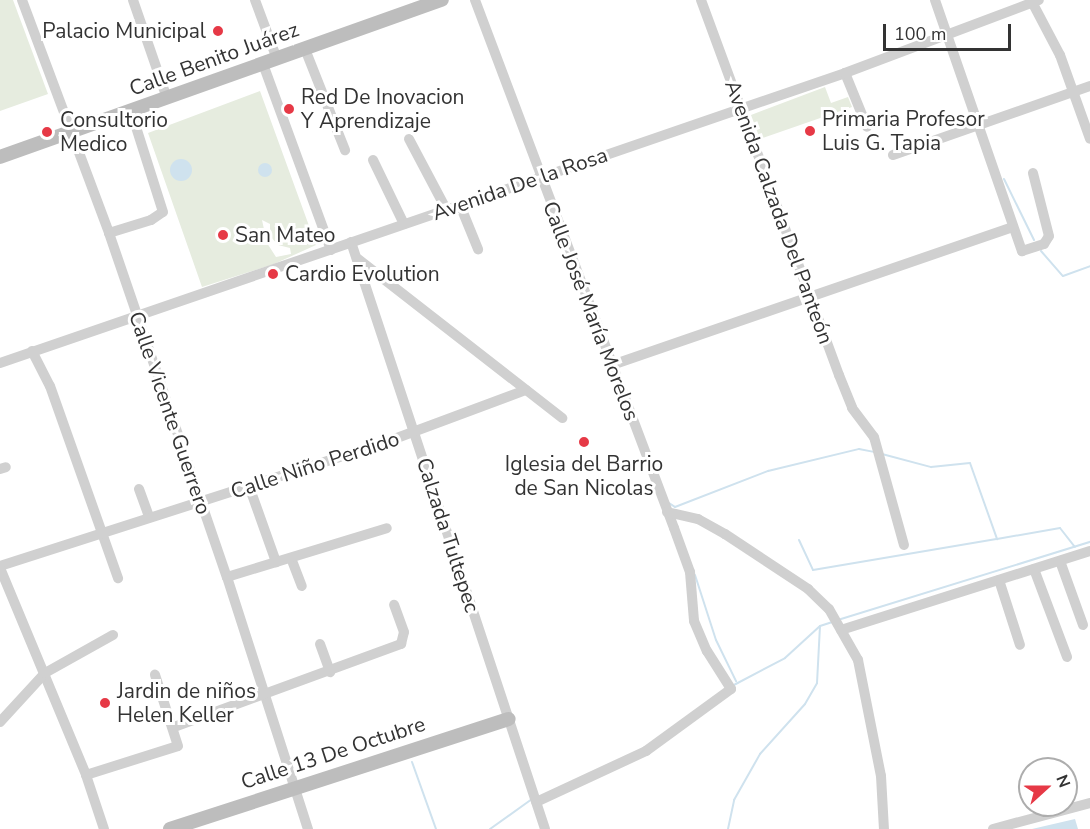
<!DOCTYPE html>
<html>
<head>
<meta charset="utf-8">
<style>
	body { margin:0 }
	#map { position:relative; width:1090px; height:829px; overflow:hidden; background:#fff; font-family:"Nunito Sans",sans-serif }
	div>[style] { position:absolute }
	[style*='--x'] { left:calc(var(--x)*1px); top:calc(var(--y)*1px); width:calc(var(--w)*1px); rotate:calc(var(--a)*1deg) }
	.green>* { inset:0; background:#e6ecdf }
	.water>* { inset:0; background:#cfe2ee }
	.round { border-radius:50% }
	.stream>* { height:2px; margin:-1px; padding:0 1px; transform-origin:1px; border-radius:1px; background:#cfe2ee }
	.street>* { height:10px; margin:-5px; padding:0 5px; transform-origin:5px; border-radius:5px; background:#d0d0d0 }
	.secondary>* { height:14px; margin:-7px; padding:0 7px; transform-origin:7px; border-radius:7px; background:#bdbdbd }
	.dots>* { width:16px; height:16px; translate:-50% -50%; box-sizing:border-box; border:3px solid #fff; border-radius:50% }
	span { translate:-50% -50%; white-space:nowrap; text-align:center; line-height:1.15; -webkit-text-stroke:6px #fff; paint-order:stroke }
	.poi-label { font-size:21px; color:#333 }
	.right { translate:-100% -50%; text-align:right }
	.left { translate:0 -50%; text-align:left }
	.street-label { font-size:21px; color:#333 }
	.north { position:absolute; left:1018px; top:757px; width:60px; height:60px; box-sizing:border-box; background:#fff; border:2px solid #adadad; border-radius:50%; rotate:69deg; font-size:16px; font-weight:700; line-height:24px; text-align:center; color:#333 }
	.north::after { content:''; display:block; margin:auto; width:21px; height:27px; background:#e63946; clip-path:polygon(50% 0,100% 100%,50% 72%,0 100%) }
	.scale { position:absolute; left:883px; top:24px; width:128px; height:27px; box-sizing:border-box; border:3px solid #333; border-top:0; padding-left:8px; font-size:18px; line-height:21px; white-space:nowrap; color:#333; -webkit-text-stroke:4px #fff; paint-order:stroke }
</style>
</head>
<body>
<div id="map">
	<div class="green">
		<i style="clip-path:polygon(0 0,13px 0,48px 94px,0 111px)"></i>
		<i style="clip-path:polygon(825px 87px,831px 103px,848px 97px,852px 107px,760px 139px,751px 115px)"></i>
		<i style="clip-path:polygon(evenodd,260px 91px,316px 245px,274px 264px,202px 287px,148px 133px,260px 91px,262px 220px,270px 224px,270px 236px,278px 245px,290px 248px,291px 254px,276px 257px,267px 243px,262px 220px)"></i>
	</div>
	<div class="water">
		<i class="round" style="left:170px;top:159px;width:22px;height:22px"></i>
		<i class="round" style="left:258px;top:163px;width:14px;height:14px"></i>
		<i style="clip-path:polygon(1075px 819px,1078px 829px,1032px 829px)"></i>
	</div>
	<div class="stream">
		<i style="--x:1004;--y:179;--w:68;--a:63.8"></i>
		<i style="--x:1041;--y:251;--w:33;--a:49"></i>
		<i style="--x:1063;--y:276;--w:29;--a:-20"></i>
		<i style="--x:882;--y:454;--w:51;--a:14.9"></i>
		<i style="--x:931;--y:467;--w:39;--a:-6"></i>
		<i style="--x:970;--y:463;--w:81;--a:70.4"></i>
		<i style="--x:997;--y:539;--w:64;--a:-9.9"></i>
		<i style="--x:1060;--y:528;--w:24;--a:52"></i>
		<i style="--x:669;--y:503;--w:7;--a:34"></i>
		<i style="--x:675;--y:507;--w:100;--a:-21.2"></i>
		<i style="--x:768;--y:471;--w:94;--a:-13.6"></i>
		<i style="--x:859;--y:449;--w:15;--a:11"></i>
		<i style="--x:799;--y:540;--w:33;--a:65"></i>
		<i style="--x:813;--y:570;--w:186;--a:-9.6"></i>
		<i style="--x:695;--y:575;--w:68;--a:72.1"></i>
		<i style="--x:716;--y:640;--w:46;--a:64"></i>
		<i style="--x:841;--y:619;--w:261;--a:-17.2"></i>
		<i style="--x:732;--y:686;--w:60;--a:-27.8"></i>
		<i style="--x:785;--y:658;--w:47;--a:-42.4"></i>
		<i style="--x:820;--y:626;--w:13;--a:-18"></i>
		<i style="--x:412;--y:762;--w:71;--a:70.3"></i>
		<i style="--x:490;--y:829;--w:52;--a:-35.5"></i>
		<i style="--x:728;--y:829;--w:30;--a:-78"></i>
		<i style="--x:734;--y:800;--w:53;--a:-60.5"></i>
		<i style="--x:760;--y:754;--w:67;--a:-48"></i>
		<i style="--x:805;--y:704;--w:24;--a:-60"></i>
		<i style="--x:817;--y:683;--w:57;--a:-87"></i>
	</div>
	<div class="street">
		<i style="--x:22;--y:0;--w:249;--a:69.5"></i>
		<i style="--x:109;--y:233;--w:364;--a:71.1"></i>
		<i style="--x:227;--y:577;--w:265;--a:72.2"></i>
		<i style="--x:133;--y:0;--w:104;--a:70.9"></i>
		<i style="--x:255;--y:0;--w:63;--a:69.6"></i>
		<i style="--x:475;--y:0;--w:564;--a:69.35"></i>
		<i style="--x:674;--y:528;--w:47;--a:70"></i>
		<i style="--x:690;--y:572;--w:49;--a:85.3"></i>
		<i style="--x:694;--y:621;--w:33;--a:67"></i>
		<i style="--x:707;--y:651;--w:45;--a:57.7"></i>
		<i style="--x:731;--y:689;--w:105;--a:143.9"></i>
		<i style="--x:646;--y:751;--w:121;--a:155.1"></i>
		<i style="--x:701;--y:0;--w:400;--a:69.8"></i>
		<i style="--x:839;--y:375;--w:35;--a:68"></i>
		<i style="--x:852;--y:408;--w:36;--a:53"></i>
		<i style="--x:874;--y:437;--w:112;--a:74.5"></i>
		<i style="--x:935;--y:0;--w:266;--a:70.9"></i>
		<i style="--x:1022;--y:251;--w:23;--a:-18"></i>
		<i style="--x:1044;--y:244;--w:9;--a:-58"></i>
		<i style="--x:1049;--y:236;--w:65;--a:-104.3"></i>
		<i style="--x:1032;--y:2;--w:60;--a:62.2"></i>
		<i style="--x:1060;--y:55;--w:89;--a:70.3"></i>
		<i style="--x:305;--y:49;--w:109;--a:68.4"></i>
		<i style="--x:263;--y:64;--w:198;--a:69.9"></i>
		<i style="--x:845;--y:73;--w:58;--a:67.8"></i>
		<i style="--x:409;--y:139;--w:79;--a:62.1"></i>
		<i style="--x:893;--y:155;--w:209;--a:-19.3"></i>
		<i style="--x:373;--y:160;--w:71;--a:64.2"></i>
		<i style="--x:460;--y:205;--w:48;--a:67.8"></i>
		<i style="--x:109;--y:233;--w:44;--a:-17.2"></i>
		<i style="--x:151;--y:220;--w:14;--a:-34"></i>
		<i style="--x:163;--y:212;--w:106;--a:-107.6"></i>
		<i style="--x:351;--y:242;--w:618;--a:71.71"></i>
		<i style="--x:358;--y:259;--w:259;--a:37.9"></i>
		<i style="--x:32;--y:351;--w:39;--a:63"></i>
		<i style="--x:50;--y:386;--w:204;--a:70.5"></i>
		<i style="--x:0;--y:363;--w:893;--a:-18.94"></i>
		<i style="--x:845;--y:73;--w:207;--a:-20.6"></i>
		<i style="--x:612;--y:365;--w:424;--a:-19"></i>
		<i style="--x:0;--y:469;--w:6;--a:-18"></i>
		<i style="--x:249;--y:486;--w:81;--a:70.4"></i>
		<i style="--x:139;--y:489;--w:30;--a:70"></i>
		<i style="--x:667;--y:512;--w:32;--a:13"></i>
		<i style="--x:698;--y:519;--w:31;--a:29"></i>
		<i style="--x:725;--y:534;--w:100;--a:33.5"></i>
		<i style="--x:808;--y:589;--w:29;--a:44"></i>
		<i style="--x:829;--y:609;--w:59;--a:60.4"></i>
		<i style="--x:858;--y:660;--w:118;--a:78.8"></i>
		<i style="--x:881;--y:776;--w:53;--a:86.8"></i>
		<i style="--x:291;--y:558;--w:30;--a:69"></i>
		<i style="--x:1060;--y:561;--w:68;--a:70.2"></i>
		<i style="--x:0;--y:566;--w:397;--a:-17.8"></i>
		<i style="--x:378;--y:445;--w:158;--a:-20.4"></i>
		<i style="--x:0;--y:568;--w:224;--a:67.4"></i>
		<i style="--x:86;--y:775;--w:57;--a:71.6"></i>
		<i style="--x:1034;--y:569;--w:94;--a:69.4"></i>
		<i style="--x:227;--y:577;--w:167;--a:-17"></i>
		<i style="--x:999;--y:580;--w:68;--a:72.1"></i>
		<i style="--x:841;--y:630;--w:261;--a:-17.6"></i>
		<i style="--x:320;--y:644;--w:30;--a:70"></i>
		<i style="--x:0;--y:722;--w:67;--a:-47.4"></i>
		<i style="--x:45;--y:673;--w:78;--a:-29.2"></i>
		<i style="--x:174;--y:727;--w:242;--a:-20.1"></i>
		<i style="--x:401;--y:644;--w:12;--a:-76"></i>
		<i style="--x:404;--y:632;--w:29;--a:-110"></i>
		<i style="--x:86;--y:775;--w:96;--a:-17.5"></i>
		<i style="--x:178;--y:746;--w:75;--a:-107.9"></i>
		<i style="--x:993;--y:829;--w:100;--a:-15"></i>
	</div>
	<div class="secondary">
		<i style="--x:0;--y:157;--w:469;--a:-19.6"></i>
		<i style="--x:170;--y:829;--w:356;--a:-18"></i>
	</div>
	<div class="dots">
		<i style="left:218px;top:31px;background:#e63946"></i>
		<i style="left:289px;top:109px;background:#e63946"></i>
		<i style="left:810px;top:131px;background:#e63946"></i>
		<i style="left:47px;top:132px;background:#e63946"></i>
		<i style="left:223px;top:235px;background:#e63946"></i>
		<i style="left:273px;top:274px;background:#e63946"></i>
		<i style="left:584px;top:442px;background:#e63946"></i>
		<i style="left:105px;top:703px;background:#e63946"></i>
	</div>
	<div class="poi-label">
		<span class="right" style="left:206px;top:31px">Palacio Municipal</span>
		<span class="left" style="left:301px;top:109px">Red De Inovacion<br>Y Aprendizaje</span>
		<span class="left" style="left:822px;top:131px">Primaria Profesor<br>Luis G. Tapia</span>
		<span class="left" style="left:60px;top:132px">Consultorio<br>Medico</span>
		<span class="left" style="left:235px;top:235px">San Mateo</span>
		<span class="left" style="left:285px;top:274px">Cardio Evolution</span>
		<span style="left:584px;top:476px">Iglesia del Barrio<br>de San Nicolas</span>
		<span class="left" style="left:117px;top:703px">Jardin de niños<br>Helen Keller</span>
	</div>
	<div class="street-label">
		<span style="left:214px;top:59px;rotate:-20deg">Calle Benito Juárez</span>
		<span style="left:520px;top:184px;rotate:-19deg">Avenida De la Rosa</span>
		<span style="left:779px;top:212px;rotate:70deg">Avenida Calzada Del Panteón</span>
		<span style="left:591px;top:311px;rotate:69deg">Calle José María Morelos</span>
		<span style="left:170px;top:413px;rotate:71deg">Calle Vicente Guerrero</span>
		<span style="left:315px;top:465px;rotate:-18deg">Calle Niño Perdido</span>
		<span style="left:448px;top:535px;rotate:72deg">Calzada Tultepec</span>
		<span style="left:333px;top:753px;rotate:-18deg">Calle 13 De Octubre</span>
	</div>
	<div class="north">N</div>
	<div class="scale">100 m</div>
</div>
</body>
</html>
